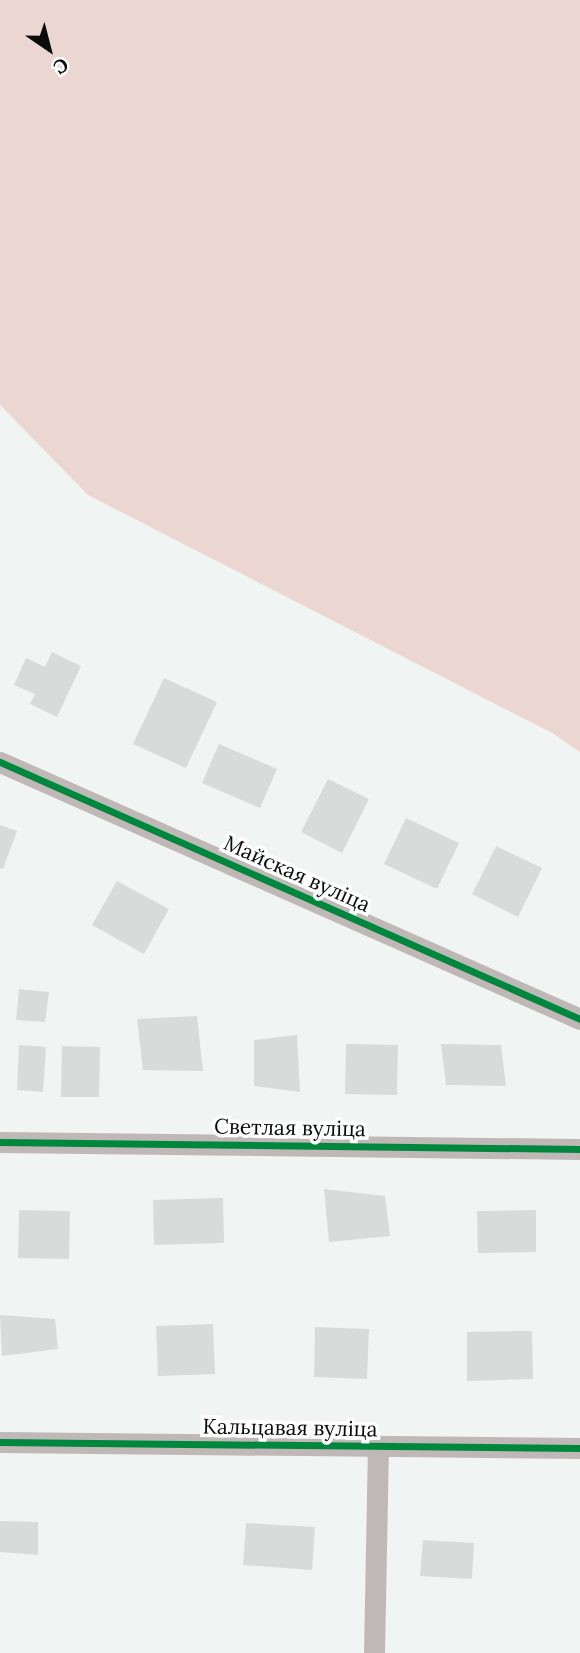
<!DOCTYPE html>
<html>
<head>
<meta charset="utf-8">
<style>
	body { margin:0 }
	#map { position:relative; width:580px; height:1653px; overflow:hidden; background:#f0f5f3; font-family:Lora,serif }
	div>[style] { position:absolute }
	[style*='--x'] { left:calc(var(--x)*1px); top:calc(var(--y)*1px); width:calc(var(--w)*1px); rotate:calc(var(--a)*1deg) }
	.green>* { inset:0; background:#ecd6d1 }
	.building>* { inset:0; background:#d7dbda }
	.minor>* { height:21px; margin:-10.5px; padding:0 10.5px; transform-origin:10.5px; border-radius:10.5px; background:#c0b8b7 }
	.cycleway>* { height:7px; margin:-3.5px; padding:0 3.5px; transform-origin:3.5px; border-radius:3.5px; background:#00873e }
	span { translate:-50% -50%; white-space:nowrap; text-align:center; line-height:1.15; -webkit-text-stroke:7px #fff; paint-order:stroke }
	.street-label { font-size:21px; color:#090c0b }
	.north { position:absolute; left:14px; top:14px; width:70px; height:70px; -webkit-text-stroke:5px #fff; paint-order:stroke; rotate:145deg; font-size:19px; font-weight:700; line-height:28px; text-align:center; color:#090c0b }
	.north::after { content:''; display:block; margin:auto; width:24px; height:32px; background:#090c0b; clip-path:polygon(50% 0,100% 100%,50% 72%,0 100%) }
</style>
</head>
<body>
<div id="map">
	<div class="green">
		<i style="clip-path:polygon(0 0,580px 0,580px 752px,554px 734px,88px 495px,0 405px)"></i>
	</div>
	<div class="building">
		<i style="clip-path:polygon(52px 652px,81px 666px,57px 717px,30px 704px,35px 694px,14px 685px,26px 658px,45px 667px)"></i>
		<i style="clip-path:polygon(164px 678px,217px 702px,186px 768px,133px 744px)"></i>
		<i style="clip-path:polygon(219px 744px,277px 769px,260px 808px,202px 783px)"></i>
		<i style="clip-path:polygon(328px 779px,369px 799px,342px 853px,301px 832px)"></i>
		<i style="clip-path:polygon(406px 818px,459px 843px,437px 889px,384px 864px)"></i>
		<i style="clip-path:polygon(0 825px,17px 831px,3px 869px,0 868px)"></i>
		<i style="clip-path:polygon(496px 846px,542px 868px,518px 917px,472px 894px)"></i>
		<i style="clip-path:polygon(117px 881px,169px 909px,144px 954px,92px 925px)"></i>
		<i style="clip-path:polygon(19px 989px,49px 992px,45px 1022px,16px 1020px)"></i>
		<i style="clip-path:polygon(197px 1016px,203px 1071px,143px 1070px,137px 1019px)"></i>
		<i style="clip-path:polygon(297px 1035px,300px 1092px,254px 1086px,254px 1040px)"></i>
		<i style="clip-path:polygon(346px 1044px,398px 1045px,397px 1095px,345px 1094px)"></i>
		<i style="clip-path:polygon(441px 1044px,501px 1045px,506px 1086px,446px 1085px)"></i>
		<i style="clip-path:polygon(19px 1045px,46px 1047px,43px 1092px,17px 1090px)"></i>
		<i style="clip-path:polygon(62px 1046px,100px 1047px,99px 1097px,61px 1097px)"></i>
		<i style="clip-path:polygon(324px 1189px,385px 1196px,390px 1236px,329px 1242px)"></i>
		<i style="clip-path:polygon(223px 1198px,224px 1243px,154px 1245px,153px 1200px)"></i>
		<i style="clip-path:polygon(19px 1210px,70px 1211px,69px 1259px,18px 1258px)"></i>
		<i style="clip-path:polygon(536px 1210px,536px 1252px,478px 1253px,477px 1211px)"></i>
		<i style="clip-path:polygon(0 1315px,55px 1319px,58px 1349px,2px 1356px)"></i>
		<i style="clip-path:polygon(213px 1324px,215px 1374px,158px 1376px,156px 1326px)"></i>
		<i style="clip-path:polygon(315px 1327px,369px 1329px,367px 1379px,314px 1377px)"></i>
		<i style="clip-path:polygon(532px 1331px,533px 1379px,467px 1381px,467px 1332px)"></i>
		<i style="clip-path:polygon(0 1521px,38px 1522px,38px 1555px,0 1552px)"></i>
		<i style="clip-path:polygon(246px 1523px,315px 1527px,312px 1570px,243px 1565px)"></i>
		<i style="clip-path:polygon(423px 1540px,474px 1543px,472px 1579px,420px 1576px)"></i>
	</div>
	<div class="minor">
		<i style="--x:0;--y:762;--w:634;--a:23.9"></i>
		<i style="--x:0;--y:1142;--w:580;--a:0.69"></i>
		<i style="--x:0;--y:1442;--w:580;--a:0.59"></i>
		<i style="--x:374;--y:1653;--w:206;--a:-88.9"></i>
	</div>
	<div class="cycleway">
		<i style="--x:0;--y:762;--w:634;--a:23.9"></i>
		<i style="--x:0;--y:1142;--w:580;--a:0.69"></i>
		<i style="--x:0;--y:1442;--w:580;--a:0.59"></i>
	</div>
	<div class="street-label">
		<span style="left:297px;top:874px;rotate:24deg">Майская вуліца</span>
		<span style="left:290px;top:1128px;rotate:1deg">Светлая вуліца</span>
		<span style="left:290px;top:1428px;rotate:1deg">Кальцавая вуліца</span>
	</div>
	<div class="north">С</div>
</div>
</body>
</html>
